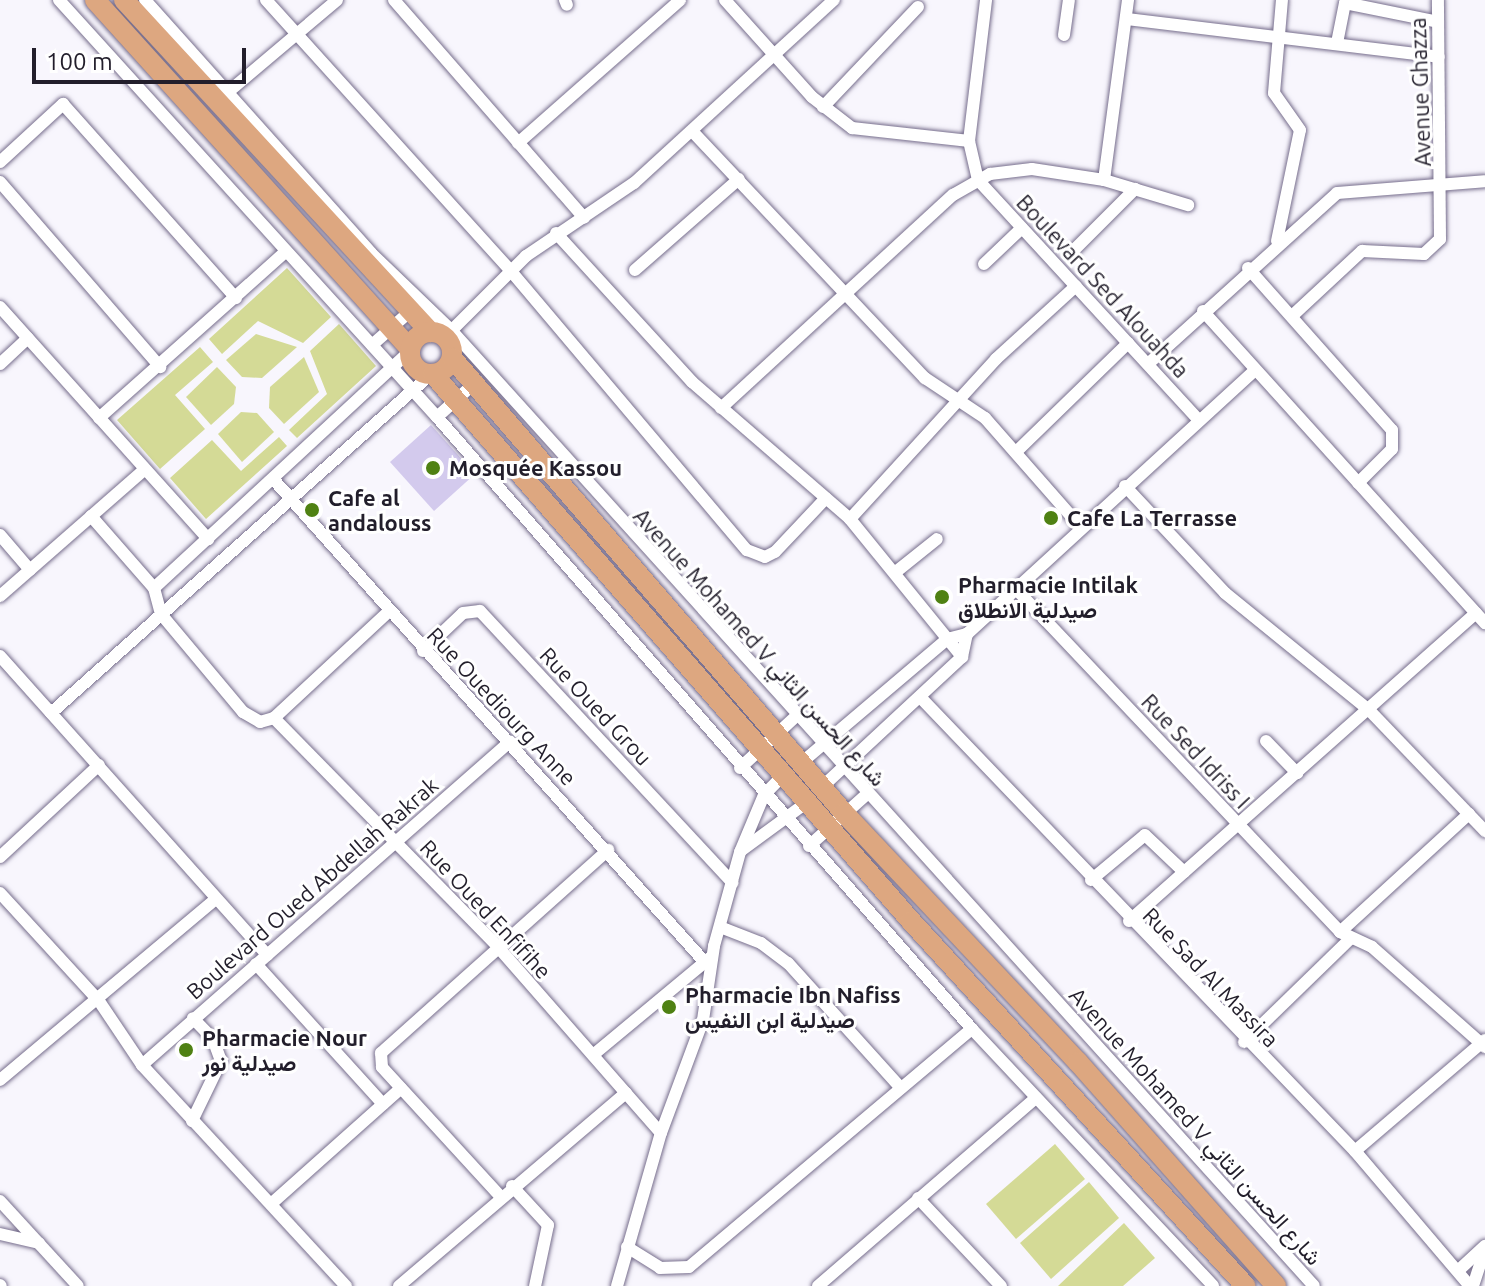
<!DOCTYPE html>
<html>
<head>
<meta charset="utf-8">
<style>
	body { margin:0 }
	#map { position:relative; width:1485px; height:1286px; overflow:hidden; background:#f8f6fd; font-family:Ubuntu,Vazirmatn,sans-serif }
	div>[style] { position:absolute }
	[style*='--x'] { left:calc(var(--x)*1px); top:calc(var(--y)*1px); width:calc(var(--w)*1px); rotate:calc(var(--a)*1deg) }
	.green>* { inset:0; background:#d4da96 }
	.building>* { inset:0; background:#d3caed }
	.roads { filter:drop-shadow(0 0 2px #766d8c) drop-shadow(0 0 2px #766d8c) }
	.street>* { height:12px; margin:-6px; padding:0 6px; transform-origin:6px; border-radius:6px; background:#fff }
	.primary>* { height:20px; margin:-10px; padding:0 10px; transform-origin:10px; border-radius:10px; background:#dda780 }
	.primary>.ring { margin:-10px; padding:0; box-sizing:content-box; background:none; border:20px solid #dda780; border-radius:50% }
	.dots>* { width:22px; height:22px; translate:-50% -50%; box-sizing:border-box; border:4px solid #fff; border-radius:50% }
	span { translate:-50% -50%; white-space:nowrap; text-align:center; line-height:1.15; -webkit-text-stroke:6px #fff; paint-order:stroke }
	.street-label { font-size:22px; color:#221e2b }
	.poi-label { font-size:22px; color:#221e2b; font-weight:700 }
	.left { translate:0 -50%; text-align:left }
	.scale { position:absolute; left:32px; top:48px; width:214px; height:36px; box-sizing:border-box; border:4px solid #221e2b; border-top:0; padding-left:10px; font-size:24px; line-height:28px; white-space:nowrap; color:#221e2b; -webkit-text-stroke:6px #fff; paint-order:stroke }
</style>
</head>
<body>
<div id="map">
	<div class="green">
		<i style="clip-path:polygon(287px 268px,331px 317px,303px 343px,258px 321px,222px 354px,209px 339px)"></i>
		<i style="clip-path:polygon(339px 324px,376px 366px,297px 438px,289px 430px,327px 394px,310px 351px)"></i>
		<i style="clip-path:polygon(256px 334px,297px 347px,262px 378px,242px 377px,226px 360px)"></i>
		<i style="clip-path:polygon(200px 347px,213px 362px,175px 395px,205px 429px,160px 469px,117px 420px)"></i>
		<i style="clip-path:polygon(304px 357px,319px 392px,284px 424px,269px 408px,270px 387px)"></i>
		<i style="clip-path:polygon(217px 367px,236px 387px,234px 404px,211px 425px,186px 397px)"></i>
		<i style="clip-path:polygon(241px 412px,257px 413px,274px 432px,242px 462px,218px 434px)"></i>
		<i style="clip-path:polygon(279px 437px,287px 446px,206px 519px,170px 478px,212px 440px,241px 471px)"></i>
		<i style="clip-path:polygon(1055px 1144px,1085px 1179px,1016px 1239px,986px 1204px)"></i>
		<i style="clip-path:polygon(1089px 1182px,1119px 1218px,1051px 1279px,1020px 1243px)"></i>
		<i style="clip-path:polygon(1124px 1223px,1155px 1258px,1123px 1286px,1058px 1286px)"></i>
	</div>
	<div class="building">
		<i style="clip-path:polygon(431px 425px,475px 474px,434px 511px,390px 462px)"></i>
	</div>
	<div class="roads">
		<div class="street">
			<i style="--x:59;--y:0;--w:563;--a:47.81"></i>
			<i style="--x:437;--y:417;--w:813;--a:48.84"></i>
			<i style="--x:972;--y:1029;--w:352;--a:46.8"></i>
			<i style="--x:145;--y:0;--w:339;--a:48.2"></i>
			<i style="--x:371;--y:253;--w:112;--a:43.9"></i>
			<i style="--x:452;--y:331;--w:1286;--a:47.93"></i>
			<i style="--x:266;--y:0;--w:364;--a:47.9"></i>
			<i style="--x:510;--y:270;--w:367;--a:49.8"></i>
			<i style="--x:747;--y:550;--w:19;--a:21"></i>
			<i style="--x:765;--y:557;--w:11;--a:-27"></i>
			<i style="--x:775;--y:552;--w:74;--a:-46.6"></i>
			<i style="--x:394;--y:0;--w:289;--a:48.9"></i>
			<i style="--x:565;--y:0;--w:5;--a:68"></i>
			<i style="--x:725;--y:0;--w:130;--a:48.1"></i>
			<i style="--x:812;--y:97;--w:51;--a:37.8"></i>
			<i style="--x:852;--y:128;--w:118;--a:6.3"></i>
			<i style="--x:969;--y:141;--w:40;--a:77"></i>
			<i style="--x:978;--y:180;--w:325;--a:47.4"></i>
			<i style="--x:1127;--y:19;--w:314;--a:6.9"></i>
			<i style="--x:1064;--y:35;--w:35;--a:-82"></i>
			<i style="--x:1337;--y:43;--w:41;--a:-78.7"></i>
			<i style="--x:1345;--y:3;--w:95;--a:11.5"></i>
			<i style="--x:227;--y:93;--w:144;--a:-40.2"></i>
			<i style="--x:823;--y:107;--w:138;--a:-46.5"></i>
			<i style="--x:692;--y:131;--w:340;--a:46.7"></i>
			<i style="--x:925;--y:378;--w:72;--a:33.7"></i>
			<i style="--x:985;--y:418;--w:144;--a:48.7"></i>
			<i style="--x:969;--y:141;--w:142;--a:-83.1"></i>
			<i style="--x:518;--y:143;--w:216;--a:-41.4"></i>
			<i style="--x:0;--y:162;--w:86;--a:-42.6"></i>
			<i style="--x:63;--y:104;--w:260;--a:48.3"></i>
			<i style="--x:1104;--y:180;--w:182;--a:-82.4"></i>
			<i style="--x:0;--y:182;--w:245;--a:49.1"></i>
			<i style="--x:556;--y:233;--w:202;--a:47.6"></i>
			<i style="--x:692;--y:382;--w:209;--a:40.9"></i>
			<i style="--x:850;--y:519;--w:178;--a:50.9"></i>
			<i style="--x:1277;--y:241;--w:113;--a:-78.3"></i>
			<i style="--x:1300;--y:130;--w:45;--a:-125.1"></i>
			<i style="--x:1274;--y:93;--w:93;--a:-85.1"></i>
			<i style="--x:1073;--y:251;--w:88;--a:-45"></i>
			<i style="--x:984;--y:264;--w:52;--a:-43.5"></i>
			<i style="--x:1248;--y:268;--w:217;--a:48.4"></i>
			<i style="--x:1392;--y:430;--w:19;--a:90"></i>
			<i style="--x:1392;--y:449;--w:48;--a:135"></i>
			<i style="--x:635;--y:270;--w:138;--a:-41.2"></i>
			<i style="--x:0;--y:307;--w:312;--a:48.1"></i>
			<i style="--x:1203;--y:311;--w:421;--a:47.9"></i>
			<i style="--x:1292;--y:316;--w:96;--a:-42.9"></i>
			<i style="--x:1362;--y:251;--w:62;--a:2.8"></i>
			<i style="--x:1424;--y:254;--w:22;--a:-43"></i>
			<i style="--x:1440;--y:239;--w:239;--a:-90.5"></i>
			<i style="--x:445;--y:337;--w:115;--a:-45"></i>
			<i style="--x:526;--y:256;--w:130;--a:-34.1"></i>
			<i style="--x:634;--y:183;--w:271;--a:-42.5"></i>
			<i style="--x:372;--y:345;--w:57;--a:-41.5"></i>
			<i style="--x:0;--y:364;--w:38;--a:-43"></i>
			<i style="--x:1148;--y:364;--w:255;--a:-42.1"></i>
			<i style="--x:1337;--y:193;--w:148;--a:-4.6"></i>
			<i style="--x:721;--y:408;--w:315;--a:-42.6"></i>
			<i style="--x:953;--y:195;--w:43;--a:-29.6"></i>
			<i style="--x:990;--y:174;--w:42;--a:-6.8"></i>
			<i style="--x:1032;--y:169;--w:73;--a:8.7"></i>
			<i style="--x:1104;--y:180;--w:88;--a:16.6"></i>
			<i style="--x:437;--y:417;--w:54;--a:-42"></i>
			<i style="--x:99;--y:418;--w:246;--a:-41.7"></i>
			<i style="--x:1017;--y:451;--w:155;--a:-44.2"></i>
			<i style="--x:274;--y:480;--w:642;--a:48.22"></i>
			<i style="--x:1125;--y:486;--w:146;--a:46.9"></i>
			<i style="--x:1225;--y:593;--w:186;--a:39.1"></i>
			<i style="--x:1369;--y:710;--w:168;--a:46.2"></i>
			<i style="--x:91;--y:516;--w:96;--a:48.8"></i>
			<i style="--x:154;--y:588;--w:27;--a:75"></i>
			<i style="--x:161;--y:614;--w:128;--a:50.1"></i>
			<i style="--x:243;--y:712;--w:20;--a:30"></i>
			<i style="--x:260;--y:722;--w:15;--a:-16"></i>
			<i style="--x:274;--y:718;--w:156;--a:-42.9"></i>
			<i style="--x:850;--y:519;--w:217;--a:-47.6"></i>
			<i style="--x:996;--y:359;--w:108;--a:-42.4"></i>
			<i style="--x:0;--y:535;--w:46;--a:49.4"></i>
			<i style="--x:897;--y:571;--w:51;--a:-38.7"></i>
			<i style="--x:154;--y:588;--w:349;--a:-42.8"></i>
			<i style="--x:1015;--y:588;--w:473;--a:46.6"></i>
			<i style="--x:1340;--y:932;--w:35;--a:25"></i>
			<i style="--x:1372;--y:947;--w:151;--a:41.5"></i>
			<i style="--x:0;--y:596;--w:191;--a:-41.2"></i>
			<i style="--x:423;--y:651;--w:55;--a:-43.5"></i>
			<i style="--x:463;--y:613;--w:17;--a:-7"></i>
			<i style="--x:480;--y:611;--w:371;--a:47.1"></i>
			<i style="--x:0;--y:656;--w:401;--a:48.2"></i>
			<i style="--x:921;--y:698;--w:627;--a:46.23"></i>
			<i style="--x:1355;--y:1151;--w:177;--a:49.6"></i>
			<i style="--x:51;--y:713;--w:509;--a:-41.74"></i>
			<i style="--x:274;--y:718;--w:320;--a:45.6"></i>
			<i style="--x:498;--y:947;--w:247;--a:48.8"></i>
			<i style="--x:1266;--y:741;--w:45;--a:45.9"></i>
			<i style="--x:801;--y:763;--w:192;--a:-40.3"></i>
			<i style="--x:947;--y:639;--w:21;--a:-14"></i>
			<i style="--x:967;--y:634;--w:391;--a:-42.5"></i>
			<i style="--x:740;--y:768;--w:75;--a:-42.8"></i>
			<i style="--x:822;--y:787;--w:191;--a:-42.9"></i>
			<i style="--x:962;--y:657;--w:24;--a:-78"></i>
			<i style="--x:809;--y:846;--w:76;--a:-41.8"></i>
			<i style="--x:742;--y:850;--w:79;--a:-36.3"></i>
			<i style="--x:0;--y:857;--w:135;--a:-42.9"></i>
			<i style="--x:1091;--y:880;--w:70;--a:-39.8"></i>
			<i style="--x:1145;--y:835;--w:54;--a:43.5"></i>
			<i style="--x:0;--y:893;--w:147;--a:47.5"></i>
			<i style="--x:99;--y:1001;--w:77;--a:56.1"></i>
			<i style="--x:142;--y:1065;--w:301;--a:47.3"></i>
			<i style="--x:1129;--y:921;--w:464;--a:-41.6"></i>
			<i style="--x:720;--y:927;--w:44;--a:21.3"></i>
			<i style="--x:761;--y:943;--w:34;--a:37"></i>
			<i style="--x:788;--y:963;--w:166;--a:47.9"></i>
			<i style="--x:1340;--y:932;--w:175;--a:-42.5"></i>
			<i style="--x:256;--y:964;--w:189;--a:47.8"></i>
			<i style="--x:1244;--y:1042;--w:149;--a:-44.2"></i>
			<i style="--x:593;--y:1055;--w:152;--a:-39.7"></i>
			<i style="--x:142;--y:1065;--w:490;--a:-41.3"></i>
			<i style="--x:0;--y:1080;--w:282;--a:-40"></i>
			<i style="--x:192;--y:1121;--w:67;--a:-64.2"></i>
			<i style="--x:221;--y:1061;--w:23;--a:-110"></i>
			<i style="--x:213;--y:1039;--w:29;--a:-134"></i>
			<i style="--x:1355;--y:1151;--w:171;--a:-40.5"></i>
			<i style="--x:512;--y:1186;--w:53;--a:47.3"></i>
			<i style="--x:548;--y:1225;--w:62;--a:102"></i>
			<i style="--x:500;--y:1196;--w:175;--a:-132.5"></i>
			<i style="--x:382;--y:1067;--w:14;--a:-94"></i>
			<i style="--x:381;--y:1053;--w:305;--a:-41.8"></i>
			<i style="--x:918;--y:1198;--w:121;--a:46.7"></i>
			<i style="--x:0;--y:1201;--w:115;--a:47.5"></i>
			<i style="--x:271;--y:1204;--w:174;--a:-41.7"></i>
			<i style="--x:0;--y:1234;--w:40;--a:13"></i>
			<i style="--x:627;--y:1247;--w:39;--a:32"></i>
			<i style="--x:660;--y:1268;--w:29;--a:-2"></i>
			<i style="--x:689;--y:1267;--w:370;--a:-40.1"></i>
			<i style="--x:1460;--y:1269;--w:34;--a:-43"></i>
			<i style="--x:0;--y:1285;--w:1;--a:45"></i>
			<i style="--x:399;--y:1286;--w:298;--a:-40.4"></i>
			<i style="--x:617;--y:1286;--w:159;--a:-74"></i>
			<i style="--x:661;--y:1133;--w:121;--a:-69.6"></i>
			<i style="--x:703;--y:1020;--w:75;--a:-81.5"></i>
			<i style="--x:714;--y:946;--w:98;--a:-74.5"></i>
			<i style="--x:740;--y:852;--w:62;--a:-67.2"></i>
			<i style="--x:764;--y:795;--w:28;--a:-46"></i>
			<i style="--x:818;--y:1286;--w:288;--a:-40.8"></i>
			<i style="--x:1473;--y:1286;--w:38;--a:-72"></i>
		</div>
		<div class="primary">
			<i style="--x:95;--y:0;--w:470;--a:47.9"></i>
			<i style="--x:124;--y:0;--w:452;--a:47.3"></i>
			<i class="ring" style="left:410px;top:332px;width:22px;height:22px"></i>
			<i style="--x:452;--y:358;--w:601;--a:49.25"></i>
			<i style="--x:844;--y:813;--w:342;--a:46.8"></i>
			<i style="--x:1078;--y:1062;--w:299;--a:48.5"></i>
			<i style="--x:433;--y:374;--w:726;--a:48.85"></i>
			<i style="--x:911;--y:921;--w:495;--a:47.5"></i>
		</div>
	</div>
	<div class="dots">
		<i style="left:433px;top:468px;background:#4f8113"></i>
		<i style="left:312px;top:510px;background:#4f8113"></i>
		<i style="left:1051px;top:518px;background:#4f8113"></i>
		<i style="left:942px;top:597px;background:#4f8113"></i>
		<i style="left:669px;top:1007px;background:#4f8113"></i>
		<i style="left:186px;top:1050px;background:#4f8113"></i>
	</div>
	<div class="street-label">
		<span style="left:1420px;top:92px;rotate:-92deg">Avenue Ghazza</span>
		<span style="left:1103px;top:286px;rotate:47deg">Boulevard Sed Alouahda</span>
		<span style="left:760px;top:647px;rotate:48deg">Avenue Mohamed V شارع الحسن الثاني</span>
		<span style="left:502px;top:706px;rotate:47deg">Rue Ouediourg Anne</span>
		<span style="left:596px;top:706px;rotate:47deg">Rue Oued Grou</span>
		<span style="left:1196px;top:751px;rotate:47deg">Rue Sed Idriss I</span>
		<span style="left:312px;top:888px;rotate:-41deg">Boulevard Oued Abdellah Rakrak</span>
		<span style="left:486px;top:909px;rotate:47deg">Rue Oued Enfifihe</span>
		<span style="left:1211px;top:977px;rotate:46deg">Rue Sad Al Massira</span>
		<span style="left:1196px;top:1126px;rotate:48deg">Avenue Mohamed V شارع الحسن الثاني</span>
	</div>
	<div class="poi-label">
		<span class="left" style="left:449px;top:468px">Mosquée Kassou</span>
		<span class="left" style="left:328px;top:510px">Cafe al<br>andalouss</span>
		<span class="left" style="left:1067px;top:518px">Cafe La Terrasse</span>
		<span class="left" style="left:958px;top:597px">Pharmacie Intilak<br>صيدلية الانطلاق</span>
		<span class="left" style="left:685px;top:1007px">Pharmacie Ibn Nafiss<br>صيدلية ابن النفيس</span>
		<span class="left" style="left:202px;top:1050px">Pharmacie Nour<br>صيدلية نور</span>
	</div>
	<div class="scale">100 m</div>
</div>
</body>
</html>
